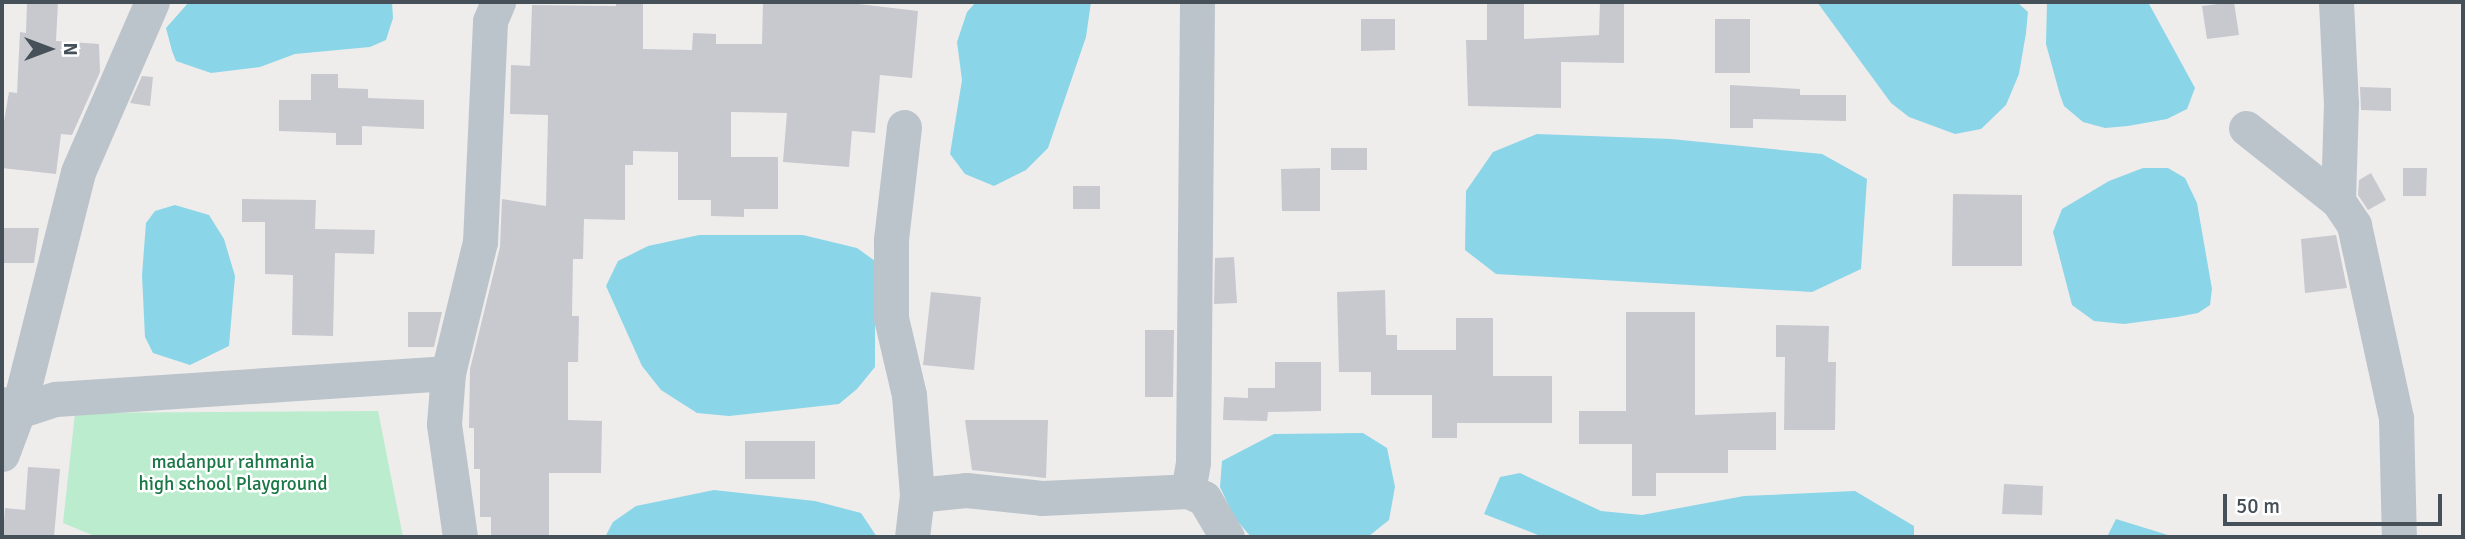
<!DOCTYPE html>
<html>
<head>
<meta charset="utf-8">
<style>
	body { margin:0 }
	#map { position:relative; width:2465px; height:539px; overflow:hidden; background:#efecec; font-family:Signika,sans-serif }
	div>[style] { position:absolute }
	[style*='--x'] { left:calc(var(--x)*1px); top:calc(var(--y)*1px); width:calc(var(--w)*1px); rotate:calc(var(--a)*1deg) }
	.green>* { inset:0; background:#bbeccd }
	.water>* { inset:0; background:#8ad6e8 }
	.building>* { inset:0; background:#c7c9cf }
	.minor>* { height:35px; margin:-17.5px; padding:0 17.5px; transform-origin:17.5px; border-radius:17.5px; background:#bbc4cb }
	span { translate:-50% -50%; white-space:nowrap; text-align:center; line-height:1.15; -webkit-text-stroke:5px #fff; paint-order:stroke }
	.park-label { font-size:19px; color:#1a7746 }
	.frame { position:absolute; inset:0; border:4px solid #465059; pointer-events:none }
	.north { position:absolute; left:14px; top:14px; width:70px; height:70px; -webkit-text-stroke:5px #fff; paint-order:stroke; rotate:90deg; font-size:19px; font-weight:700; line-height:28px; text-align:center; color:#465059 }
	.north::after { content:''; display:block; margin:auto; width:24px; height:32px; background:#465059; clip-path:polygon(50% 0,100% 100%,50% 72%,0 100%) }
	.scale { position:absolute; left:2223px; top:494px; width:219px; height:32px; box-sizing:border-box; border:4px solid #465059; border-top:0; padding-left:9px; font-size:21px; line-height:24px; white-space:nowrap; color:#465059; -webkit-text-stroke:5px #fff; paint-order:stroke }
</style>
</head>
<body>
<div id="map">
	<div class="green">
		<i style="clip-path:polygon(378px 411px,403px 537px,97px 537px,63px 523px,75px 413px)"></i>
	</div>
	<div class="water">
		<i style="clip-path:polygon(189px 2px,392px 2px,393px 18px,386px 40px,370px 47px,295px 54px,260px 67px,211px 73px,176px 61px,172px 51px,166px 28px)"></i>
		<i style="clip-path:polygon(976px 2px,1091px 2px,1086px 37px,1048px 148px,1026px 170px,994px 186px,965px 174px,950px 154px,962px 80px,957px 42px,967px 12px)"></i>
		<i style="clip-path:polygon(1817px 2px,2017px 2px,2028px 12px,2026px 33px,2019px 74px,2006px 105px,1981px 129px,1955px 134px,1909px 117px,1891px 103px)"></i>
		<i style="clip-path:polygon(2047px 2px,2148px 2px,2195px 88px,2187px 109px,2167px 119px,2128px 126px,2105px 128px,2083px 122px,2064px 106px,2060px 95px,2046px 44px)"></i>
		<i style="clip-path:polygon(1537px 134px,1671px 139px,1822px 154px,1867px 179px,1861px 269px,1812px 292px,1496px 274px,1465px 250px,1466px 191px,1493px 152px)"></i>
		<i style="clip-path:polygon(2143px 168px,2168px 168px,2185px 178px,2197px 203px,2212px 289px,2210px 305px,2198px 313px,2177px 317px,2124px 324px,2094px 321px,2072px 305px,2053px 232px,2062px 209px,2109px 181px)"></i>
		<i style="clip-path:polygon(175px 205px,209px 215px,224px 239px,235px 276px,229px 346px,190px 365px,153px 353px,145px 337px,142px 275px,146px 223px,155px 211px)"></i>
		<i style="clip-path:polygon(699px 235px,803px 235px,857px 248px,875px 261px,875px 367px,857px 389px,839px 404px,729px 416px,697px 413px,661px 390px,642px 366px,606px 286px,618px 261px,648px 246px)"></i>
		<i style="clip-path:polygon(1363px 433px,1387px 448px,1395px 487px,1389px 520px,1369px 536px,1251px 537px,1234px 517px,1220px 487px,1222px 461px,1274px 434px)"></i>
		<i style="clip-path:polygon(1520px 473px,1601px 511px,1642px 515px,1744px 496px,1855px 491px,1914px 526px,1914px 537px,1543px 537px,1484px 514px,1500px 477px)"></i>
		<i style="clip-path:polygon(714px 490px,815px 501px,861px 513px,877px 537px,605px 537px,613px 522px,636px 506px)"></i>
		<i style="clip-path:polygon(2116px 519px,2168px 535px,2168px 537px,2107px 537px)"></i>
	</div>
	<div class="building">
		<i style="clip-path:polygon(27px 2px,58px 2px,56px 41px,99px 44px,100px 72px,72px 135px,61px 134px,56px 174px,2px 168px,2px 133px,9px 92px,17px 93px,20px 32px,26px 33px)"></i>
		<i style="clip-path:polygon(616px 2px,643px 2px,643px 49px,692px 50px,693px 33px,716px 34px,716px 44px,762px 44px,763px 2px,842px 2px,918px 11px,912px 78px,880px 75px,875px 133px,852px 131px,849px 167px,783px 162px,787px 113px,731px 112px,731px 157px,778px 157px,778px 209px,744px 209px,744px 217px,711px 216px,711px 200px,678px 200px,678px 152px,633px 151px,633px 165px,625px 165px,625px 220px,584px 219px,583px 259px,573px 259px,572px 316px,579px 316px,578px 362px,568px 362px,568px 420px,602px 421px,601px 473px,549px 473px,549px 537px,491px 537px,491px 517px,480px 517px,480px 469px,474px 469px,474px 428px,469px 428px,470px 369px,500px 247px,502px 199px,546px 206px,548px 115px,510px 114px,511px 65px,530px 66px,532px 5px,616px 6px)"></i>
		<i style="clip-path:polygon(1487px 2px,1524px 2px,1524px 39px,1599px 35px,1600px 2px,1624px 2px,1624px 63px,1561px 62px,1561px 108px,1468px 106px,1466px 40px,1487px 40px)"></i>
		<i style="clip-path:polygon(2234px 2px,2239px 35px,2207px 39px,2202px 6px)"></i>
		<i style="clip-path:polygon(1361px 19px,1395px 19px,1395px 50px,1361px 51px)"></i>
		<i style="clip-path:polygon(1715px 19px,1750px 19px,1750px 73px,1715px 73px)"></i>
		<i style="clip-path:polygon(311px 74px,338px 74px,338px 88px,368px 89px,368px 98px,424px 100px,424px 129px,362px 126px,362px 145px,336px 145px,336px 133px,279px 131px,279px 100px,311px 100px)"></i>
		<i style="clip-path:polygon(142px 76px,153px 77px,150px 106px,130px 103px)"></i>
		<i style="clip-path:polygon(1730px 85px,1800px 89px,1800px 95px,1846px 95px,1846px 121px,1753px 119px,1753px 128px,1730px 128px)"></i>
		<i style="clip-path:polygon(2360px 87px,2391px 88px,2391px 111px,2361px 110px)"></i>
		<i style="clip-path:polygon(1331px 148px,1367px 148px,1367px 170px,1331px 170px)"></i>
		<i style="clip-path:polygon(1320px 168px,1320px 211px,1282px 211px,1281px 169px)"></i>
		<i style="clip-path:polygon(2403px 168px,2427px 168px,2426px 196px,2403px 196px)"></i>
		<i style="clip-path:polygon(2371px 173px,2386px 200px,2368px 210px,2358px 195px,2359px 180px)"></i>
		<i style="clip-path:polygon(1073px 186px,1100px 186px,1100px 209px,1073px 209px)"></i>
		<i style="clip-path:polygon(1953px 194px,2022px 195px,2022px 266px,1952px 266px)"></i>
		<i style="clip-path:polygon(242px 199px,316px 200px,315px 229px,375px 230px,374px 254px,335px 253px,333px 336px,292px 335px,293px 275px,265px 274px,265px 222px,242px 222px)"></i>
		<i style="clip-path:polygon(2px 228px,39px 228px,34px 263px,2px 263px)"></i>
		<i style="clip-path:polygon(2336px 235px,2347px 288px,2305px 293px,2301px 239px)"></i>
		<i style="clip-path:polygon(1234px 257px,1237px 303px,1214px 304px,1215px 258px)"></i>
		<i style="clip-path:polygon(1385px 290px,1386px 335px,1397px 335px,1397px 350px,1456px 350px,1456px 318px,1493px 318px,1493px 376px,1552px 376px,1552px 423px,1457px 423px,1457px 438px,1432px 438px,1432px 395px,1371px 395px,1371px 372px,1339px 372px,1337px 292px)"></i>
		<i style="clip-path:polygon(931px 292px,981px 297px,974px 370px,923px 365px)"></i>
		<i style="clip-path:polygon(408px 312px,442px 312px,434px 347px,408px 347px)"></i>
		<i style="clip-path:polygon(1626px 312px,1695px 312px,1695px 415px,1776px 412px,1776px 450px,1728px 450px,1728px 473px,1656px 473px,1656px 496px,1632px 496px,1632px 444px,1579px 444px,1579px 411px,1626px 411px)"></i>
		<i style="clip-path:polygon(1776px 325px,1829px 326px,1828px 362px,1836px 362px,1835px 430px,1784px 430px,1785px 357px,1776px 357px)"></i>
		<i style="clip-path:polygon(1145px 330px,1174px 330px,1173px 397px,1145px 397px)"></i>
		<i style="clip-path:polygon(1275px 362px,1321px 362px,1321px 411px,1268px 412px,1267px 421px,1223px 420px,1224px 397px,1248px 398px,1248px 388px,1275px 388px)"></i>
		<i style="clip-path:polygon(965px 420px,1048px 420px,1046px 478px,972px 470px)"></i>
		<i style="clip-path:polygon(745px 441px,815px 441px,815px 479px,745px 479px)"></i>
		<i style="clip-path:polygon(28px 467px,60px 469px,54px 537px,3px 537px,5px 508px,25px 510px)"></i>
		<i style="clip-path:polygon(2004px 484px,2043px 486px,2042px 515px,2002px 514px)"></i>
	</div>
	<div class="minor">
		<i style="--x:2336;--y:2;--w:101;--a:87.2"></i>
		<i style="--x:2341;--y:103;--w:98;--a:91.8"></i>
		<i style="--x:904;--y:127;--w:114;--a:96.6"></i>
		<i style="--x:891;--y:240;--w:78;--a:90"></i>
		<i style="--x:891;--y:318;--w:79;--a:76.8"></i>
		<i style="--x:909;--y:395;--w:100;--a:85.4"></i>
		<i style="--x:917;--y:495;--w:42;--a:96.8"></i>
		<i style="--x:2246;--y:128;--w:117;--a:38.4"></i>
		<i style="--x:2338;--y:201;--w:29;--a:56"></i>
		<i style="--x:2354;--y:225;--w:198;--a:77.7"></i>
		<i style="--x:2396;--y:418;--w:119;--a:88.6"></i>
		<i style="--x:2;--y:404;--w:17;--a:24"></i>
		<i style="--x:18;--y:411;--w:40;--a:-18"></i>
		<i style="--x:56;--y:399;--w:393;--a:-3.8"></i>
		<i style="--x:2;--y:454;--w:46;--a:-69.6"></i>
		<i style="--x:18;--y:411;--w:246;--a:-75.9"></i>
		<i style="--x:78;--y:172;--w:185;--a:-66.5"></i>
		<i style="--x:1188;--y:491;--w:29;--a:-80"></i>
		<i style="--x:1193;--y:462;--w:460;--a:-89.5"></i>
		<i style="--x:917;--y:495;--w:49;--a:-5.8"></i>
		<i style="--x:966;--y:490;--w:76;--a:6"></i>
		<i style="--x:1042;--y:498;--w:146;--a:-2.7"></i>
		<i style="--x:1188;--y:491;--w:17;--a:24"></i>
		<i style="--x:1204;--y:498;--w:45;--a:59.5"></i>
		<i style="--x:460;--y:537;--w:114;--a:-98.1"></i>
		<i style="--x:444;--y:424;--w:51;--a:-85.5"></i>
		<i style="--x:448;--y:373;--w:135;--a:-76.3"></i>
		<i style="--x:480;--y:242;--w:221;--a:-87.4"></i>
		<i style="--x:490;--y:21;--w:21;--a:-67"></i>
	</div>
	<div class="park-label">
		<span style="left:233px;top:474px">madanpur rahmania<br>high school Playground</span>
	</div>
	<div class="frame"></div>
	<div class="north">N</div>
	<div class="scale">50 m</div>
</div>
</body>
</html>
